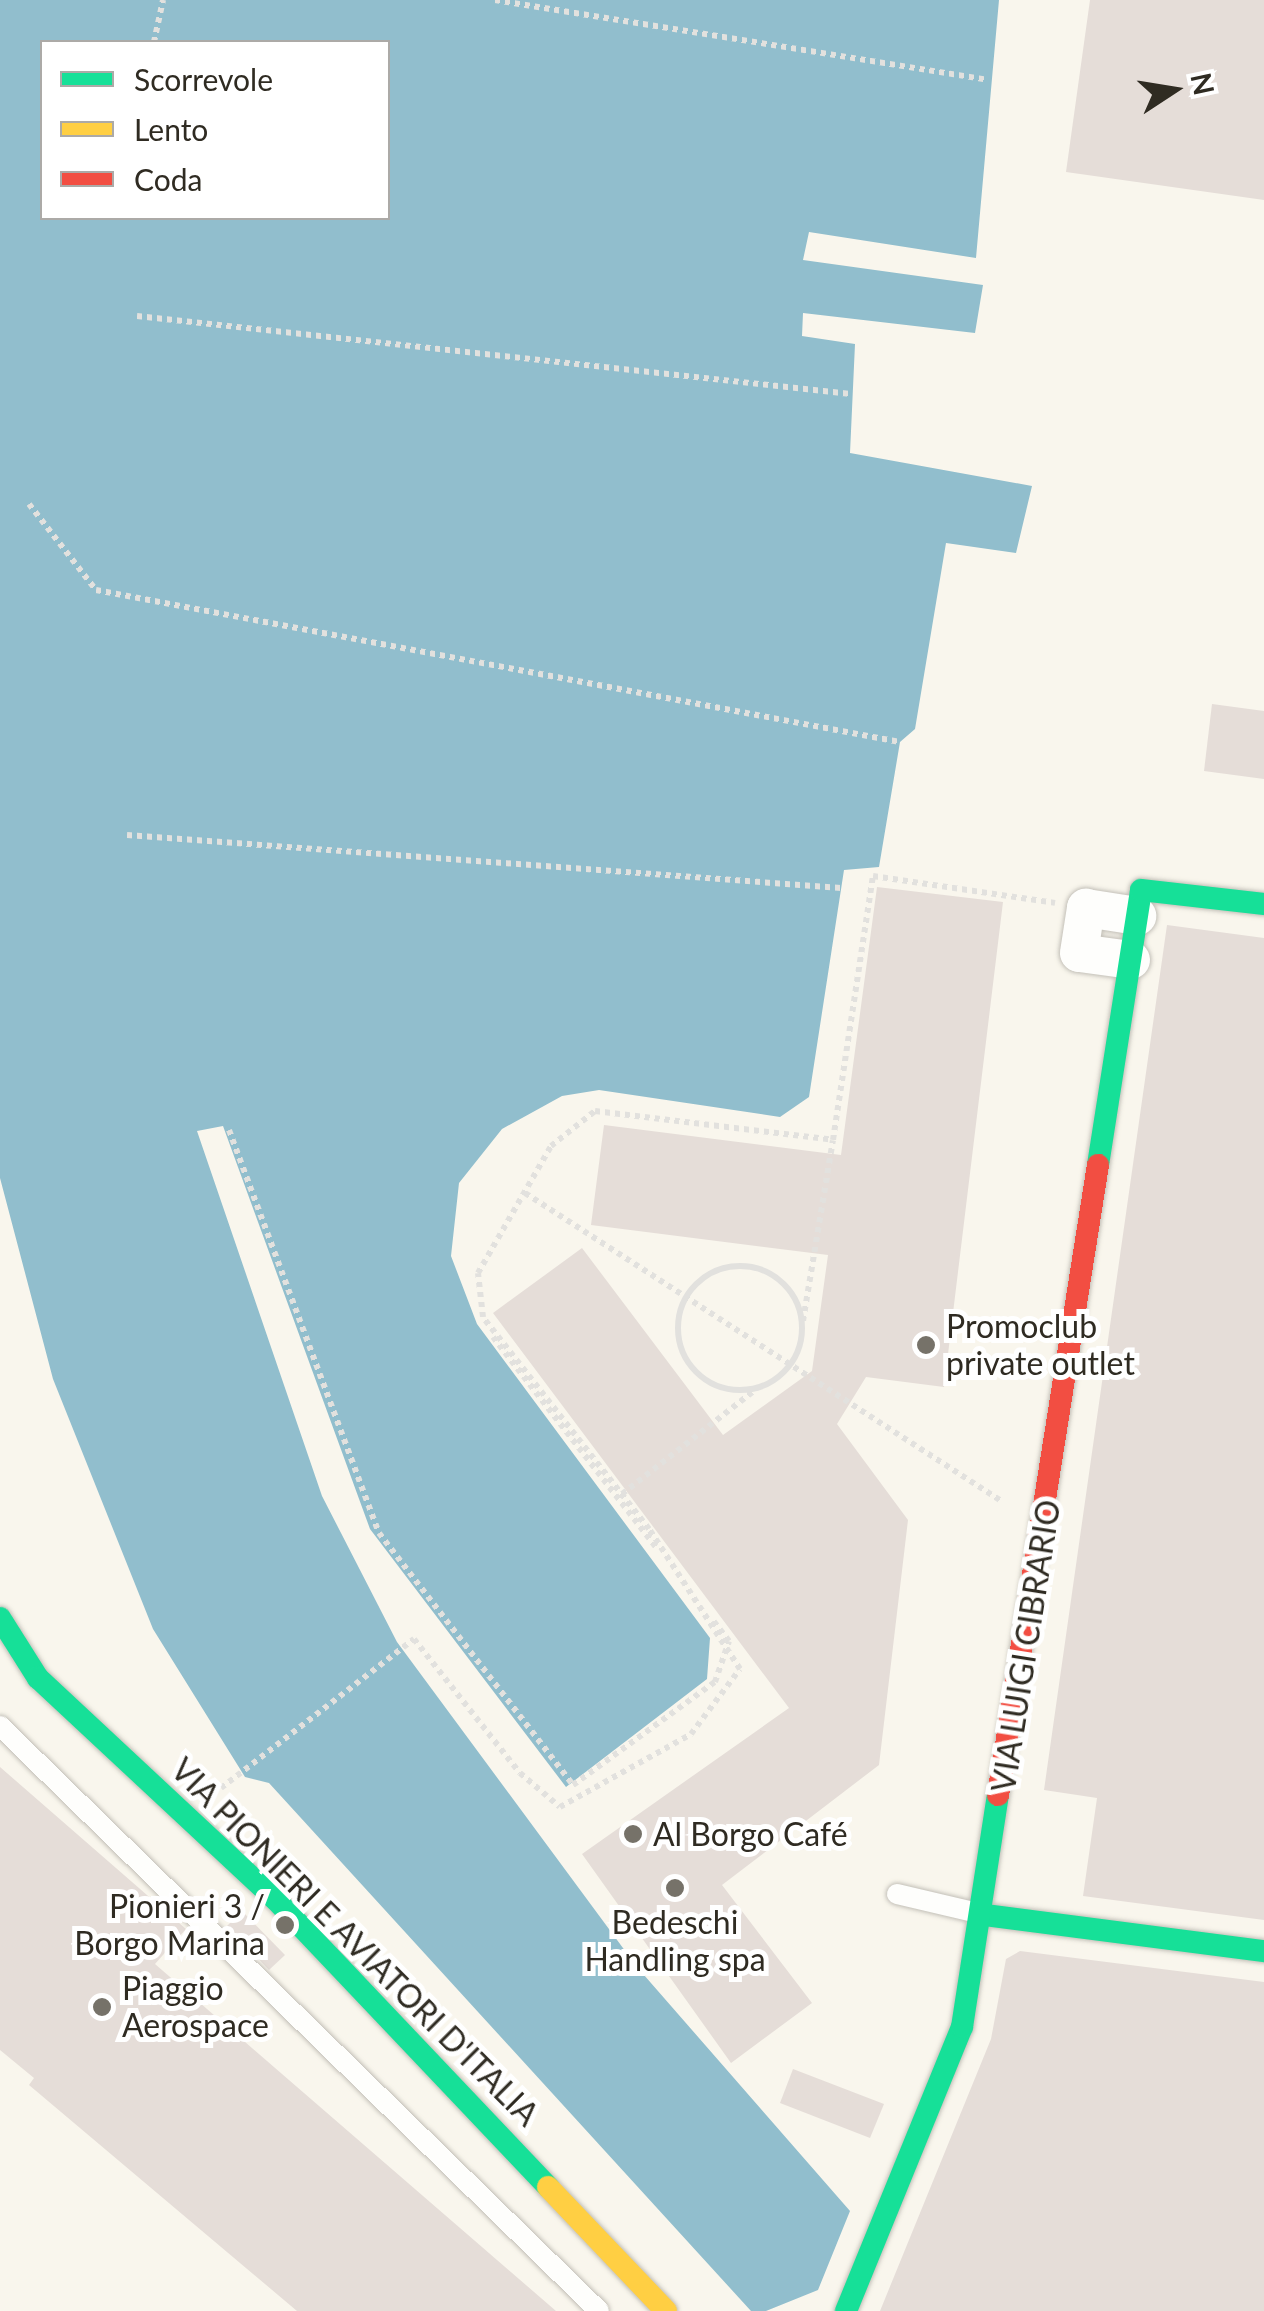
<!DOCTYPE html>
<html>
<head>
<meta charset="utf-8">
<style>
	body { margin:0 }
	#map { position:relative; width:1264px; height:2311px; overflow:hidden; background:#f9f6ed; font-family:Lato,sans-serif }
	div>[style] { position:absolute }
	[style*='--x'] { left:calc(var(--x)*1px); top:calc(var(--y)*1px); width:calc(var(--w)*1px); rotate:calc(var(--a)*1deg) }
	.water>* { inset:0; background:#91becd }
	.building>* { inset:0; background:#e5ddd8 }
	.path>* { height:6px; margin-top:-3px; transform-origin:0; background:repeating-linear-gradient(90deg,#e2e1de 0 5px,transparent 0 10px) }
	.path>.ring { margin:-3px; padding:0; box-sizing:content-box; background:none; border:6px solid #e2e1de; border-radius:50% }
	.roads { filter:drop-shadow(0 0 2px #c3c0b8) drop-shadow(0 0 2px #c3c0b8) }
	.lane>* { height:20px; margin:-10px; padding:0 10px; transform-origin:10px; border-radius:10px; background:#fefefc }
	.street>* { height:38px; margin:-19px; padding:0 19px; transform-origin:19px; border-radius:19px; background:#fefefc }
	.fast>* { height:22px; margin:-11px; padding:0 11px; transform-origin:11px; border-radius:11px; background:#16e098 }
	.slow>* { height:22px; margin:-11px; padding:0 11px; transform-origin:11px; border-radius:11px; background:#ffcf43 }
	.jam>* { height:22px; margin:-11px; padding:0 11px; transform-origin:11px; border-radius:11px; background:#f24e42 }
	.dots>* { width:28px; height:28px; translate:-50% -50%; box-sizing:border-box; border:5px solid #fff; border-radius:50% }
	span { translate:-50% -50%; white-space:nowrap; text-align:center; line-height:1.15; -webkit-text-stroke:10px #fff; paint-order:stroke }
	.poi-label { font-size:32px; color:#2f2b22 }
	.left { translate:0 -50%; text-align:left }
	.right { translate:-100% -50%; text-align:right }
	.street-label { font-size:32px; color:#2f2b22 }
	.legend { position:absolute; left:40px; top:40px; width:350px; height:180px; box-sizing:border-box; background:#fff; border:2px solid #acaaa7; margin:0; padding:12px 18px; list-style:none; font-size:30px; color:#2f2b22 }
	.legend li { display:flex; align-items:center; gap:20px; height:50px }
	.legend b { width:50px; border:2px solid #acaaa7 }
	.north { position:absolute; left:1124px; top:40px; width:100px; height:100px; -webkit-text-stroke:8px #fff; paint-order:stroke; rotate:78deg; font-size:28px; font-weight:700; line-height:40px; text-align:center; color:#2f2b22 }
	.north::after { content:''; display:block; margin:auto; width:35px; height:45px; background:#2f2b22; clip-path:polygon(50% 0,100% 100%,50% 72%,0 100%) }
</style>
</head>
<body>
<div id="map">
	<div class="water">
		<i style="clip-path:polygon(evenodd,0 0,999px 0,976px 258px,809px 232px,803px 260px,983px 285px,975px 333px,803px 313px,802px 336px,855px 344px,850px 453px,1032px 486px,1016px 553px,946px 543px,915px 729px,900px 742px,879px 867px,844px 870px,809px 1097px,780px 1117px,599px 1090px,562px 1096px,502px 1129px,459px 1183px,451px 1256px,477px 1324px,710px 1638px,707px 1679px,566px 1787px,370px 1529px,223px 1126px,197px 1131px,322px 1496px,397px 1642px,637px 1967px,850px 2211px,818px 2290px,766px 2311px,751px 2311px,269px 1783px,245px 1777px,153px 1629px,53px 1379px,0 1178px,0 0,42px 42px,388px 42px,388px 218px,42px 218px,42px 42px)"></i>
	</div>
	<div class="building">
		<i style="clip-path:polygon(1090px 0,1264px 0,1264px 200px,1066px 172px)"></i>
		<i style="clip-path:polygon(1212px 704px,1264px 711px,1264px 779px,1204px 771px)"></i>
		<i style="clip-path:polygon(877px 887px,1003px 902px,944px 1387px,866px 1377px,837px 1424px,908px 1520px,879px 1765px,722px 1885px,812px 2003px,731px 2063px,582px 1854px,789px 1708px,493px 1313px,582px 1248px,723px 1435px,812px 1371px,828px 1255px,591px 1225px,604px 1125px,841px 1155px)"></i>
		<i style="clip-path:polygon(1167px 925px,1264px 938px,1264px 1920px,1083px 1896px,1097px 1798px,1044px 1790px)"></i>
		<i style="clip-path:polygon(0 1767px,186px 1929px,155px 1964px,556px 2311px,297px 2311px,29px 2085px,34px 2078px,0 2050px)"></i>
		<i style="clip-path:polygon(242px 1911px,285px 1955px,269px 1970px,227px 1926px)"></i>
		<i style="clip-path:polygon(1020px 1951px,1264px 1982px,1264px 2311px,880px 2311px,991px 2039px,1006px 1959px)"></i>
		<i style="clip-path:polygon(793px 2069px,884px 2104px,870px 2138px,780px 2103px)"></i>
	</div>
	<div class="path">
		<i style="--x:495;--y:0;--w:498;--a:9.2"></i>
		<i style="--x:154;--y:42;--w:43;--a:-77.9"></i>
		<i style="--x:137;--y:316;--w:718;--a:6.23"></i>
		<i style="--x:29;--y:504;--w:109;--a:52.1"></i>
		<i style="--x:96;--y:590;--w:818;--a:10.71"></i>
		<i style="--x:127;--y:835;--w:716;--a:4.25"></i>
		<i style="--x:229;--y:1130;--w:430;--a:69.6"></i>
		<i style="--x:379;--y:1533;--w:318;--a:52.4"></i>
		<i style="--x:573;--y:1785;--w:175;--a:-36"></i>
		<i style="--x:715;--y:1682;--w:43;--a:-71.1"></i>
		<i style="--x:729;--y:1641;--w:28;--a:-128"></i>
		<i style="--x:525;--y:1193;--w:569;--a:32.88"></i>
		<i class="ring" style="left:678px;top:1266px;width:118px;height:118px"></i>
		<i style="--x:803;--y:1321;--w:183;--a:-80.6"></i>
		<i style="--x:493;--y:1337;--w:269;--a:52.2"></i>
		<i style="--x:622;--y:1494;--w:169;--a:-38"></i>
		<i style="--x:221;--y:1788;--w:244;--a:-37.7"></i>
		<i style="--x:414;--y:1639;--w:171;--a:51.7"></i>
		<i style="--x:520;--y:1773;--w:52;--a:40.4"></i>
		<i style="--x:560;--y:1807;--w:150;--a:-29.1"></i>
		<i style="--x:691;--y:1734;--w:81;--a:-53"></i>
		<i style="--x:740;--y:1669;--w:167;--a:-123"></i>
		<i style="--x:649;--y:1529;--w:269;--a:-128.1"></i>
		<i style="--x:483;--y:1317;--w:44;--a:-96.5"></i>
		<i style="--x:478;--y:1273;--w:146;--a:-60.1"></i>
		<i style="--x:551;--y:1146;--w:56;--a:-38.5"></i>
		<i style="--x:595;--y:1111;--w:240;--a:6.9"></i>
		<i style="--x:833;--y:1140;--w:267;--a:-81.4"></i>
		<i style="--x:873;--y:876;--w:184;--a:8.4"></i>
	</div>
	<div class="roads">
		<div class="lane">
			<i style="--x:0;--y:1726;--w:837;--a:44.32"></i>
			<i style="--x:897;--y:1894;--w:83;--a:13.2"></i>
		</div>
		<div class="street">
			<i style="--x:1131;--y:960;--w:52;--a:-172.3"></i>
			<i style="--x:1079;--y:953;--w:46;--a:-81.2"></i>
			<i style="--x:1086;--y:908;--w:52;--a:8.9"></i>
		</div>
		<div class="fast">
			<i style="--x:1098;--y:1165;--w:278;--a:-81.1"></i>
			<i style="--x:1141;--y:890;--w:124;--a:6.5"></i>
			<i style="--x:0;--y:1618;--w:71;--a:57.7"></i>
			<i style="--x:38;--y:1678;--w:324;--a:43"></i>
			<i style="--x:275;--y:1899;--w:397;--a:46.5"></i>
			<i style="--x:985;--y:1915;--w:281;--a:7.4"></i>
			<i style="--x:846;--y:2311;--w:307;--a:-67.8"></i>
			<i style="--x:962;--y:2027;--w:235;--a:-81.2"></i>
		</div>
		<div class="slow">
			<i style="--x:548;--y:2187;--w:171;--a:46.4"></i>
		</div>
		<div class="jam">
			<i style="--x:998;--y:1795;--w:638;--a:-80.98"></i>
		</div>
	</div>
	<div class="dots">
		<i style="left:926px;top:1345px;background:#767269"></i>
		<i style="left:633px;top:1834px;background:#767269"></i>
		<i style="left:675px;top:1888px;background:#767269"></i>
		<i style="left:285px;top:1925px;background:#767269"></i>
		<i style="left:102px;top:2007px;background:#767269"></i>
	</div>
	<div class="poi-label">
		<span class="left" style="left:946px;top:1345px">Promoclub<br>private outlet</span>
		<span class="left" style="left:653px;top:1834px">Al Borgo Café</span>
		<span class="right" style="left:265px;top:1925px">Pionieri 3 /<br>Borgo Marina</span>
		<span style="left:675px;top:1941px">Bedeschi<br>Handling spa</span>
		<span class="left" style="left:122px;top:2007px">Piaggio<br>Aerospace</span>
	</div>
	<div class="street-label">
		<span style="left:1026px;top:1646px;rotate:-81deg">VIA LUIGI CIBRARIO</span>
		<span style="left:355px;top:1942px;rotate:45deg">VIA PIONIERI E AVIATORI D'ITALIA</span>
	</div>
	<ul class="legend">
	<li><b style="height:12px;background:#16e098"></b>Scorrevole</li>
	<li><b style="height:12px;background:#ffcf43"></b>Lento</li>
	<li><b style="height:12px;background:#f24e42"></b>Coda</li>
	</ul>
	<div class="north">N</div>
</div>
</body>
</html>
